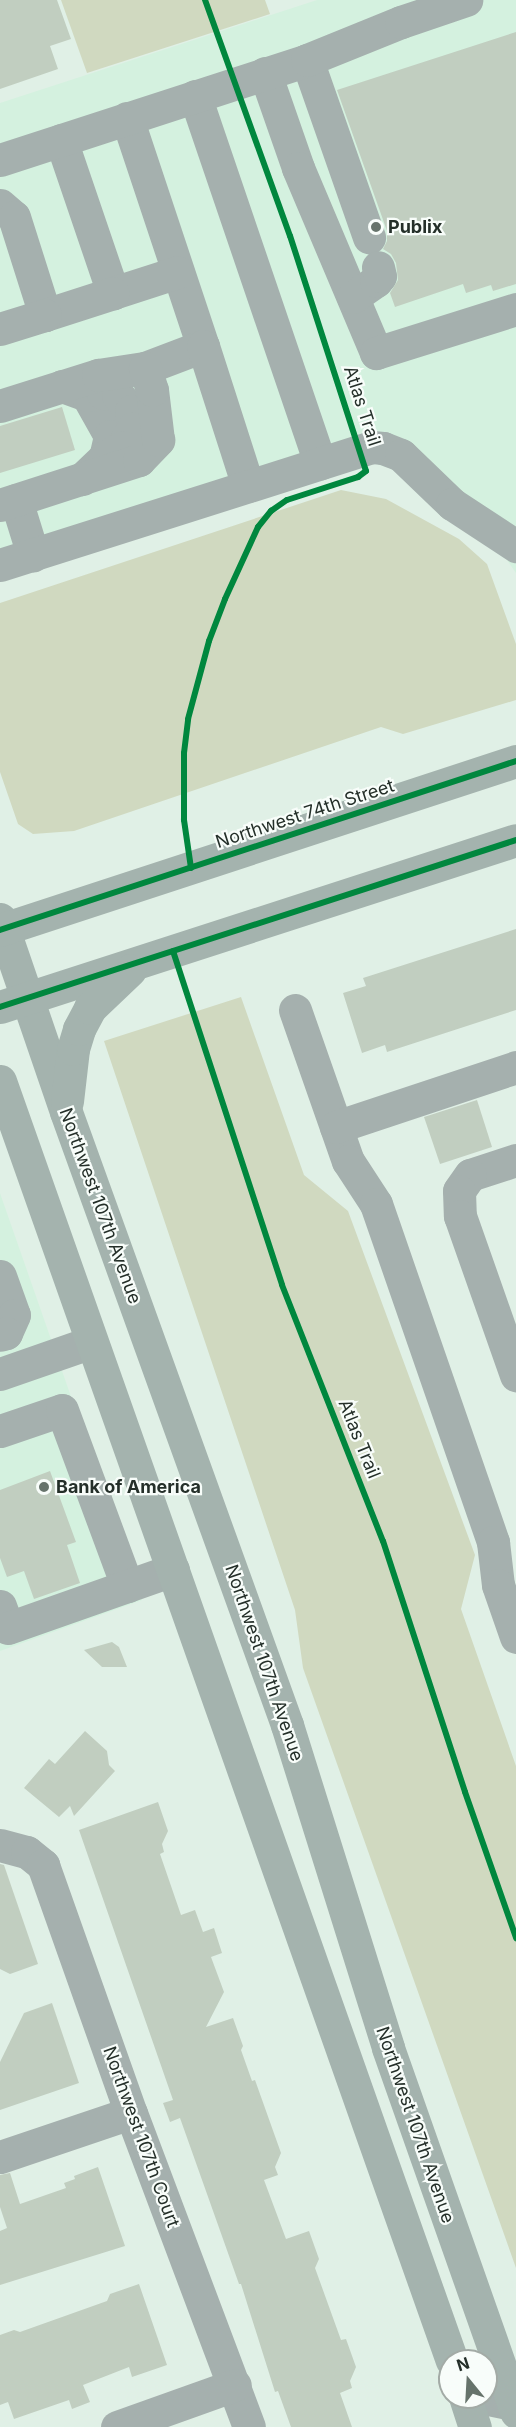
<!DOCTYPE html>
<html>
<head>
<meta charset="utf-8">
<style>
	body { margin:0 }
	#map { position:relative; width:516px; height:2427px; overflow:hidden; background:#e0f0e6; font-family:Inter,sans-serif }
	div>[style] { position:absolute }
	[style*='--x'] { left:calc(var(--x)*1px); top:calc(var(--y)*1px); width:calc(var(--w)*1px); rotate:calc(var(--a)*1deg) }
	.built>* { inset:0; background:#d4f1df }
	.green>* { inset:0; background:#d0d9c0 }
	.building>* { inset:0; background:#c1cec0 }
	.minor>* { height:33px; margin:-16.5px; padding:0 16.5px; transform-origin:16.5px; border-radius:16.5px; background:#a5b0ae }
	.major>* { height:33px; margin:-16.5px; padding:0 16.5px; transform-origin:16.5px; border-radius:16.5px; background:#a4b3ae }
	.cycleway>* { height:6px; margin:-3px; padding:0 3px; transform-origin:3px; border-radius:3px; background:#00873e }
	.dots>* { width:16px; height:16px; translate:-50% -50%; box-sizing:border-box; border:3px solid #f8fdfa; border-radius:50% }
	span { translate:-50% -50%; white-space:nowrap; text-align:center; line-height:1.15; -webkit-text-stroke:4.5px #f8fdfa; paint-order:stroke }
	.poi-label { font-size:18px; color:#242f29; font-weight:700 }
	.left { translate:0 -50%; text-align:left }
	.street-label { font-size:18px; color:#242f29 }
	.north { position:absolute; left:438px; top:2349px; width:60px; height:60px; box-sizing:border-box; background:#f8fdfa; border:2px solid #a3aba6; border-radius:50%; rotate:342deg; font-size:16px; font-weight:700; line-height:24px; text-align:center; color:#242f29 }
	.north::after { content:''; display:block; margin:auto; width:21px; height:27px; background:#66736b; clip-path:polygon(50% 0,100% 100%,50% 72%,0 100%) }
</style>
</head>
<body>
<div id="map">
	<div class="built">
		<i style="clip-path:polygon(317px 0,516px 0,516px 573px,507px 560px,488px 543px,392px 469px,374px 463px,0 577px,0 103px)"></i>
		<i style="clip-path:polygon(0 1193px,142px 1600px,0 1651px)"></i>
	</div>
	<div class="green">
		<i style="clip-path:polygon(61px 0,265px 0,270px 14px,87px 73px)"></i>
		<i style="clip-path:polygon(341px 490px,386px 499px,459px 539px,487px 564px,516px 644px,516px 700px,403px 734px,381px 727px,74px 831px,33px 834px,18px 824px,0 772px,0 603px)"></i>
		<i style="clip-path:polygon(241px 997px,304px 1175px,348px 1211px,475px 1555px,461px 1609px,516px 1766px,516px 2268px,303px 1668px,295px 1610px,104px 1041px)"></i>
	</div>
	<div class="building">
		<i style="clip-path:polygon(0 0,57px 0,71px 39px,50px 46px,58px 69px,0 89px)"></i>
		<i style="clip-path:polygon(516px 32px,516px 284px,493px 291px,491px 285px,466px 293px,463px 284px,395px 307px,390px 293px,398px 280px,396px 263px,391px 254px,383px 249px,387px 241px,387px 231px,337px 90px)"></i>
		<i style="clip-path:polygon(62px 407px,75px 450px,0 473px,0 426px)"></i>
		<i style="clip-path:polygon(516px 929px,516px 1010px,387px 1052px,385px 1045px,362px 1053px,343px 993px,366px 986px,363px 978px)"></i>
		<i style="clip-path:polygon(477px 1100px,492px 1147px,440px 1164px,424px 1117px)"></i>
		<i style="clip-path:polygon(50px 1471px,76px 1542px,67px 1545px,80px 1583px,34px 1599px,24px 1571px,7px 1577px,0 1558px,0 1490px)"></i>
		<i style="clip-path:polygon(112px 1642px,119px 1647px,127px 1667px,102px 1667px,84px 1650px)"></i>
		<i style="clip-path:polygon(85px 1731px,107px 1751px,109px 1765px,115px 1771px,74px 1816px,70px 1806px,59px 1817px,24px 1788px,49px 1759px,55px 1764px)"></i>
		<i style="clip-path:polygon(158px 1802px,168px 1831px,162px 1844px,164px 1852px,160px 1854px,181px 1915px,195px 1910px,203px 1932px,214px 1928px,222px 1953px,211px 1957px,224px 1992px,206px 2027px,233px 2018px,243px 2046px,241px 2050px,252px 2081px,255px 2080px,281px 2153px,275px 2167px,278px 2175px,264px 2180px,286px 2239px,309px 2231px,319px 2259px,315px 2268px,341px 2340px,346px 2339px,356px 2367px,350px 2381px,352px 2388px,340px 2393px,352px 2427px,291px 2427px,278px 2391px,275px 2392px,241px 2284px,239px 2284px,180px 2118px,170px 2122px,163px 2103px,173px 2100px,79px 1830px)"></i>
		<i style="clip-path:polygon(0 1864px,4px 1865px,38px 1964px,10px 1974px,0 1969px)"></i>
		<i style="clip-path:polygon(52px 2003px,79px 2083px,0 2110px,0 2062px,24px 2013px)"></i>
		<i style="clip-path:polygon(98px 2167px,125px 2246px,0 2285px,0 2231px,7px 2228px,0 2207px,0 2175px,10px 2173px,20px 2204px,66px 2188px,64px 2183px,75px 2179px,74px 2176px)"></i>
		<i style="clip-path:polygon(139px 2284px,167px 2365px,132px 2377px,129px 2367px,83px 2385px,90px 2402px,72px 2409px,69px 2400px,14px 2419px,8px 2402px,0 2405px,0 2335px,14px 2330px,20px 2332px,107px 2301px,110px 2294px)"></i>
	</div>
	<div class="minor">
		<i style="--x:307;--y:60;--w:188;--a:70.7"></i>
		<i style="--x:265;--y:73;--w:101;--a:70.8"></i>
		<i style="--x:298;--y:168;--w:201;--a:67.1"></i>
		<i style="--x:376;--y:353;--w:147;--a:-17.4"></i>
		<i style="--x:195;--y:96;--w:388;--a:71.2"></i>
		<i style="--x:127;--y:118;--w:240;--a:71.6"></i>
		<i style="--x:61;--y:140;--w:162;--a:71.2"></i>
		<i style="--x:113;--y:293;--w:68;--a:-17.9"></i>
		<i style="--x:0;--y:160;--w:323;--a:-18"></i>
		<i style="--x:307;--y:60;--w:101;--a:-22"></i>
		<i style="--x:401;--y:22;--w:69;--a:-18.7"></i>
		<i style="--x:0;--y:205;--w:18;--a:41"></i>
		<i style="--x:14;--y:217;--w:103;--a:72.4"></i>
		<i style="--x:45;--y:315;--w:71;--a:-17.9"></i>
		<i style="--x:353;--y:297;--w:28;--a:-35"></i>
		<i style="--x:376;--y:281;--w:6;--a:-51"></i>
		<i style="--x:380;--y:276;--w:9;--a:-103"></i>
		<i style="--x:0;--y:329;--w:47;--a:-17.3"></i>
		<i style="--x:62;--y:386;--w:27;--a:20"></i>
		<i style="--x:87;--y:395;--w:47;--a:60.7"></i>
		<i style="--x:110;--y:436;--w:22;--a:103"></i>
		<i style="--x:105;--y:457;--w:32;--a:136"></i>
		<i style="--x:87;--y:395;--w:16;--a:-7"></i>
		<i style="--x:103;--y:393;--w:15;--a:8"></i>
		<i style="--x:118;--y:395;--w:21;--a:51"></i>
		<i style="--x:131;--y:411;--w:17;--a:83"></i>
		<i style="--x:133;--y:428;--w:22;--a:120"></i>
		<i style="--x:122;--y:447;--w:20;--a:150"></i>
		<i style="--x:0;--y:406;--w:103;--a:-17.6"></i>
		<i style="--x:98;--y:375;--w:48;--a:-8.5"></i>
		<i style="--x:145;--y:368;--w:62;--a:-20.8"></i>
		<i style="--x:203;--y:346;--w:147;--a:72.2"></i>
		<i style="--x:16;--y:500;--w:58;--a:72.8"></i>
		<i style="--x:0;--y:505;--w:146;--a:-17.9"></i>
		<i style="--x:139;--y:460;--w:28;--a:-46"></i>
		<i style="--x:158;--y:440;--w:50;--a:-96.8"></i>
		<i style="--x:152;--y:390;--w:23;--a:-108"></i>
		<i style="--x:0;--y:565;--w:390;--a:-17.6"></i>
		<i style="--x:372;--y:447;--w:11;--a:5"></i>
		<i style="--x:383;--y:448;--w:19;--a:21"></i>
		<i style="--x:401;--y:455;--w:71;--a:43.9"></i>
		<i style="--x:452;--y:504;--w:77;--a:33.3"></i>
		<i style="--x:295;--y:1010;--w:160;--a:70.7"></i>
		<i style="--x:348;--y:1161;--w:51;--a:56.9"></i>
		<i style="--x:376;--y:1204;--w:358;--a:70.9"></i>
		<i style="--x:493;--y:1542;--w:43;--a:83.4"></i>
		<i style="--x:498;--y:1585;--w:55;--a:70.9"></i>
		<i style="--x:336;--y:1127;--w:190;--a:-18.4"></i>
		<i style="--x:516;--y:1160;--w:48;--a:161.9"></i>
		<i style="--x:470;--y:1175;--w:19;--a:125"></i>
		<i style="--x:459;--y:1191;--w:25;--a:88"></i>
		<i style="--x:460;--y:1216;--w:169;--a:70.6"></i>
		<i style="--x:0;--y:1276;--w:41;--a:70.3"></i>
		<i style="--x:14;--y:1315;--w:20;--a:114"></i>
		<i style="--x:6;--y:1333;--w:6;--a:162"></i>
		<i style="--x:0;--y:1374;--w:97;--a:-19.2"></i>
		<i style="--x:0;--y:1431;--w:65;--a:-18.7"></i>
		<i style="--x:62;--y:1410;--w:188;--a:69.7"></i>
		<i style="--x:0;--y:1606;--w:23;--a:70"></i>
		<i style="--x:8;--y:1628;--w:175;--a:-19.4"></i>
		<i style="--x:0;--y:1845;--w:28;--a:15"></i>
		<i style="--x:27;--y:1852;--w:21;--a:39"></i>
		<i style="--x:43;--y:1865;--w:263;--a:70.5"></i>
		<i style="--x:131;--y:2113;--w:335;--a:69.4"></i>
		<i style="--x:0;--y:2157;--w:138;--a:-18.6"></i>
		<i style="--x:479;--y:2397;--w:38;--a:12"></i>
		<i style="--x:117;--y:2427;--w:125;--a:-19.6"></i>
	</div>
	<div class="major">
		<i style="--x:0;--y:919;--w:204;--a:71.1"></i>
		<i style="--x:66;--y:1112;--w:652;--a:70.17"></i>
		<i style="--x:287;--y:1725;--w:338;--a:72.6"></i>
		<i style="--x:388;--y:2048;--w:386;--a:70.6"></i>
		<i style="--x:0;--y:930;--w:543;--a:-18.13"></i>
		<i style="--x:0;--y:1007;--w:542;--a:-17.93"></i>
		<i style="--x:0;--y:1081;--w:1357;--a:70.55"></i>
		<i style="--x:67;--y:1101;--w:52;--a:-83.4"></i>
		<i style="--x:73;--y:1049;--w:21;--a:-73"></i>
		<i style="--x:79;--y:1029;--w:24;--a:-62"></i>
		<i style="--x:90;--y:1008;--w:55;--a:-43.5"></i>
		<i style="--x:465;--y:2397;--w:32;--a:72"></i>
	</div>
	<div class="cycleway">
		<i style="--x:191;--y:868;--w:49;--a:-98.3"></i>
		<i style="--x:184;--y:820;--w:67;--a:-90"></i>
		<i style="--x:184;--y:753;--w:34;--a:-83"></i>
		<i style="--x:188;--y:719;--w:81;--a:-74.9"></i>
		<i style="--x:209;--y:641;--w:45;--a:-69.1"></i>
		<i style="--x:225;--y:599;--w:79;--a:-65.4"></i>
		<i style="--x:258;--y:527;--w:21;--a:-51"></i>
		<i style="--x:271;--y:511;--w:19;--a:-35"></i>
		<i style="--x:287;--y:500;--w:75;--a:-17.9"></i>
		<i style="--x:358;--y:477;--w:10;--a:-37"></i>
		<i style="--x:366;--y:471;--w:247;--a:-107.9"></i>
		<i style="--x:290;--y:236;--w:251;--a:-109.8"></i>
		<i style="--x:0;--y:930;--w:543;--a:-18.13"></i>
		<i style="--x:173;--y:951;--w:351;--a:71.9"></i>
		<i style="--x:282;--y:1285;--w:275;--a:68.5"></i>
		<i style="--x:383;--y:1541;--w:264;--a:71.9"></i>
		<i style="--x:465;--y:1792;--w:155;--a:70.7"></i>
		<i style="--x:0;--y:1007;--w:542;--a:-17.93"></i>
	</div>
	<div class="dots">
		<i style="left:376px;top:227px;background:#66736b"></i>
		<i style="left:44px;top:1487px;background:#66736b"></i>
	</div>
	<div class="poi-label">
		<span class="left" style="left:388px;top:227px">Publix</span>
		<span class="left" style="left:56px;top:1487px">Bank of America</span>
	</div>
	<div class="street-label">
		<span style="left:362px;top:406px;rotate:72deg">Atlas Trail</span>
		<span style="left:305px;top:814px;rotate:-18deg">Northwest 74th Street</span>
		<span style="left:100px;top:1206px;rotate:70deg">Northwest 107th Avenue</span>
		<span style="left:359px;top:1439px;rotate:68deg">Atlas Trail</span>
		<span style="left:264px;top:1663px;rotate:71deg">Northwest 107th Avenue</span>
		<span style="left:415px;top:2125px;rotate:71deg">Northwest 107th Avenue</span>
		<span style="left:141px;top:2137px;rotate:70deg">Northwest 107th Court</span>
	</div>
	<div class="north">N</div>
</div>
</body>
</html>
